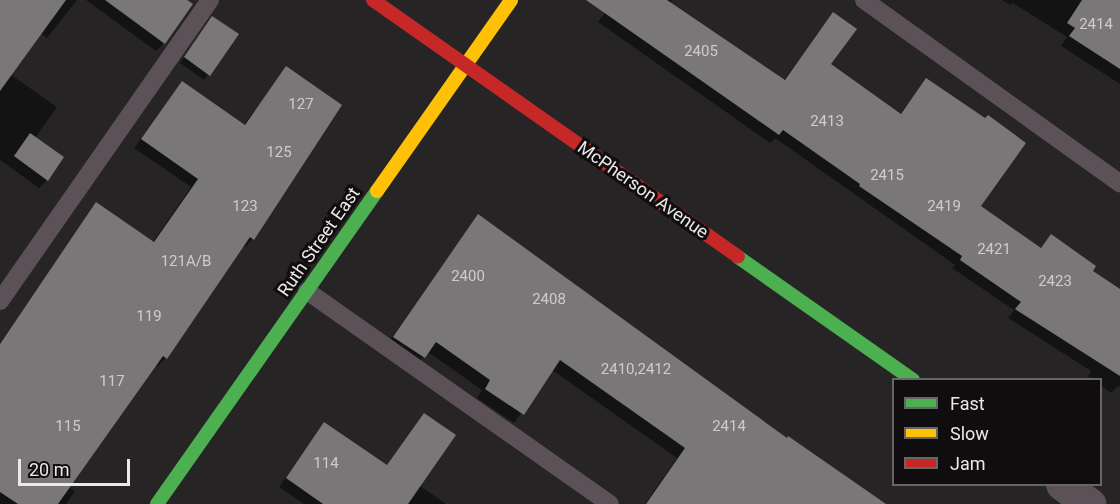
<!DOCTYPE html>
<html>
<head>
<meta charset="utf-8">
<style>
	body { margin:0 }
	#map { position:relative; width:1120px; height:504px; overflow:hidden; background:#272425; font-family:Roboto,sans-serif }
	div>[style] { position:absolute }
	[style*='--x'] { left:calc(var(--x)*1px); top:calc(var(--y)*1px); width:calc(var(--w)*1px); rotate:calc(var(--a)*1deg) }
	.shadow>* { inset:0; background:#0007 }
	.building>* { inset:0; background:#7a7778 }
	.lane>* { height:18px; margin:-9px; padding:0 9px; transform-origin:9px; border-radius:9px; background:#5c5157 }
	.street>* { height:33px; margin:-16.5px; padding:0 16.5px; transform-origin:16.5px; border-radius:16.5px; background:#5c5157 }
	.fast>* { height:14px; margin:-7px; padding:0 7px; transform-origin:7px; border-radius:7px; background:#4caf50 }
	.slow>* { height:14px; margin:-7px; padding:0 7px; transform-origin:7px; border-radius:7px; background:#ffc107 }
	.jam>* { height:14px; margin:-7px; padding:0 7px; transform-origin:7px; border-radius:7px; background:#c62828 }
	span { translate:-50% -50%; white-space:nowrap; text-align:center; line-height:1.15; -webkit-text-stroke:6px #0f0d0e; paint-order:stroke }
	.number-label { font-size:15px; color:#cfccce }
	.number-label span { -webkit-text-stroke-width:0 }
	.street-label { font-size:18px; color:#ebe8ea }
	.legend { position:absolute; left:892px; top:378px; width:210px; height:108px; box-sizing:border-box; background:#0f0d0e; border:2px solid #676566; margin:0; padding:8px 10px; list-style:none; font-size:18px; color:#ebe8ea }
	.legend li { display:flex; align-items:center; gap:12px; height:30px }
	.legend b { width:30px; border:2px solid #676566 }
	.scale { position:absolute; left:18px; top:459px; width:112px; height:27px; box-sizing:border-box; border:3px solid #ebe8ea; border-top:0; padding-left:8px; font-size:18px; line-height:21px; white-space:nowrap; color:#ebe8ea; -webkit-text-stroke:4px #0f0d0e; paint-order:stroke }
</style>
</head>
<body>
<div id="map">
	<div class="shadow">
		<i style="clip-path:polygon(0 0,77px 0,47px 38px,40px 33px,10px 74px,57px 107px,35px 138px,47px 180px,39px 188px,0 160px)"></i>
		<i style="clip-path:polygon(86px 0,185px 0,164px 43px,156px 51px)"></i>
		<i style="clip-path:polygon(614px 0,672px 0,669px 4px,783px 81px,834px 14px,829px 65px,900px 114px,926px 80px,978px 206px,1040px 249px,1051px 236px,1090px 271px,1120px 291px,1120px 387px,1118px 386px,1111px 393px,1100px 385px,1100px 380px,1088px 377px,1091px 371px,1008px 318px,1014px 310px,952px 268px,955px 265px,775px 138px,770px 143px,598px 22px)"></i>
		<i style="clip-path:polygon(1002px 0,1120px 0,1120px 84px,1061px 46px,1067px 37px,1013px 3px,1010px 5px)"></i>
		<i style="clip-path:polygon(208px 23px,237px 34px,204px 80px,180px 63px)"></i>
		<i style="clip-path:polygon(286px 68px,253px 239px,245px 247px,243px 245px,166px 358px,158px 366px,155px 365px,68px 487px,75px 491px,66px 504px,0 504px,0 343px,96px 204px,152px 243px,191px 187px,134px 148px,182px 83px,243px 126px)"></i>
		<i style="clip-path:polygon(478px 216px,787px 439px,883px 504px,645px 504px,677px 458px,552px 370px,514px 423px,477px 398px,482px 390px,428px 352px,414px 366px,386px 346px)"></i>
		<i style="clip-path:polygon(424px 415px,419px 485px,446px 504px,304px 504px,279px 487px,324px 424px,386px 466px)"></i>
	</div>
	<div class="building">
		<i style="clip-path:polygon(0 0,66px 0,0 91px)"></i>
		<i style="clip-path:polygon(105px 0,187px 0,193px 4px,165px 44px)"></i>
		<i style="clip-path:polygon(586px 0,667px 0,785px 80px,833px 12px,857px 29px,831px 64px,901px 114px,926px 78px,985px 118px,988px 115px,1026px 143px,981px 206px,1041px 248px,1051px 234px,1096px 266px,1093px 271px,1120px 289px,1120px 376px,1015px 309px,1021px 302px,960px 260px,962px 256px,859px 186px,860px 184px,783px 130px,779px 135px)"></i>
		<i style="clip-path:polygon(1082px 0,1120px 0,1120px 69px,1069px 36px,1075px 28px,1067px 23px)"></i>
		<i style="clip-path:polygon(212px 16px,239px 34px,210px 76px,184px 57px)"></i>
		<i style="clip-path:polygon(286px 66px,342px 105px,254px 240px,250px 237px,167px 359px,163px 356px,58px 504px,18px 504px,0 492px,0 344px,96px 202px,154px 242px,198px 179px,141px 139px,182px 81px,245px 125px)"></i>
		<i style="clip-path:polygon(30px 133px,64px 157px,48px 181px,14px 156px)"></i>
		<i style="clip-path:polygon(478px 214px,787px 438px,788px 436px,886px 504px,646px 504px,685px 448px,560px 360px,524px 415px,485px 389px,490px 380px,436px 342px,425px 358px,393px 337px)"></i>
		<i style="clip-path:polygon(424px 413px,456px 435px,408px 504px,323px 504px,286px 478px,324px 422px,387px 465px)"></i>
	</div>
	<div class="lane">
		<i style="--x:864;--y:0;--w:315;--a:35.6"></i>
		<i style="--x:307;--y:291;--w:370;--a:35.1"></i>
		<i style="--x:0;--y:301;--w:367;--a:-55.1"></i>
	</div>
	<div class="street">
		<i style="--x:1062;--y:484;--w:34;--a:36"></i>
	</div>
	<div class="fast">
		<i style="--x:738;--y:257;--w:214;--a:35.1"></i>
		<i style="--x:157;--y:504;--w:383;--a:-54.9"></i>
	</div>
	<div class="slow">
		<i style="--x:377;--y:191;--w:233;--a:-54.9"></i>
	</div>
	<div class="jam">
		<i style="--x:373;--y:0;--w:446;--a:35.1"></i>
	</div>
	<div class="number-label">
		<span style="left:1096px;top:25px">2414</span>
		<span style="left:701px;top:52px">2405</span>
		<span style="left:301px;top:105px">127</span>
		<span style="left:827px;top:122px">2413</span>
		<span style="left:279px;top:153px">125</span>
		<span style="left:887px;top:176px">2415</span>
		<span style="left:245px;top:207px">123</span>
		<span style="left:944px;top:207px">2419</span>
		<span style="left:994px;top:250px">2421</span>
		<span style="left:186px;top:262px">121A/B</span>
		<span style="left:468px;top:277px">2400</span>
		<span style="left:1055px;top:282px">2423</span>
		<span style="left:549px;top:300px">2408</span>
		<span style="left:149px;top:317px">119</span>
		<span style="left:636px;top:370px">2410,2412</span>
		<span style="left:112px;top:382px">117</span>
		<span style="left:68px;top:427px">115</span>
		<span style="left:729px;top:427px">2414</span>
		<span style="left:326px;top:464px">114</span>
	</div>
	<div class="street-label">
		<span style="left:643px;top:190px;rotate:35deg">McPherson Avenue</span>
		<span style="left:319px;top:242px;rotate:-55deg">Ruth Street East</span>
	</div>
	<ul class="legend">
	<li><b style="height:8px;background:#4caf50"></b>Fast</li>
	<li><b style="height:8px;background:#ffc107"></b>Slow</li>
	<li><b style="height:8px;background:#c62828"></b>Jam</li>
	</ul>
	<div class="scale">20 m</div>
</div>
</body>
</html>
